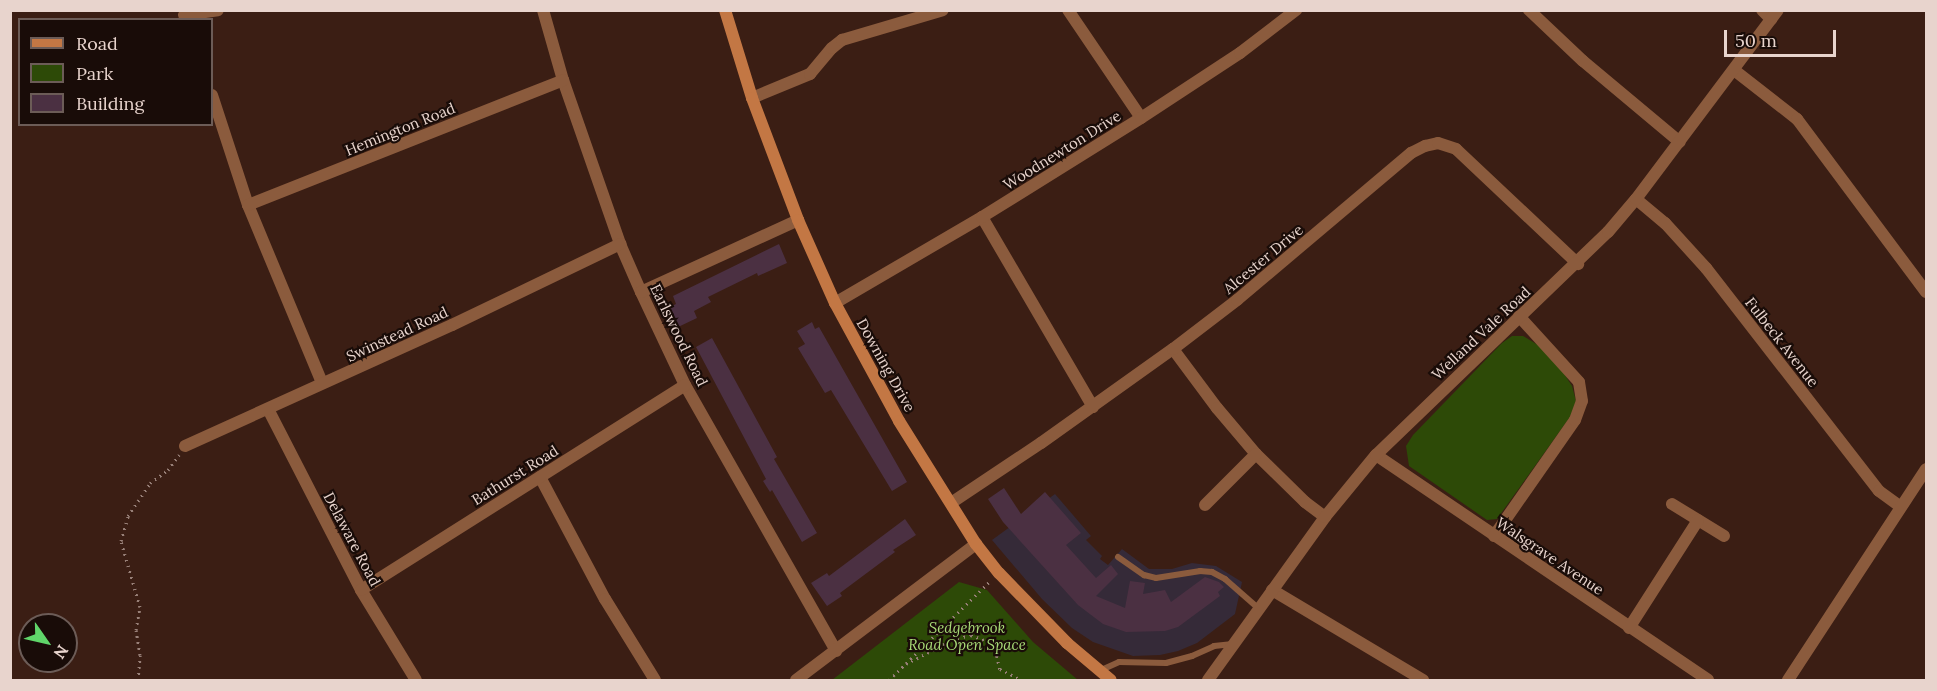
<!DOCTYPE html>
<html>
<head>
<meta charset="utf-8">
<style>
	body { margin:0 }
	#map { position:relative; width:1937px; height:691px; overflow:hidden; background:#3b1e14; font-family:Lora,serif }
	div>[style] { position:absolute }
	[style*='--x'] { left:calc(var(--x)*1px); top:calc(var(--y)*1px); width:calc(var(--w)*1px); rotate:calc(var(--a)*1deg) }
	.commercial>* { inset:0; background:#352a38 }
	.green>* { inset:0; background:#2d4a07 }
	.building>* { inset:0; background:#4b3042 }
	.path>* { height:3px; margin-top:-1.5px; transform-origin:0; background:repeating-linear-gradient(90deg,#988078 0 1.5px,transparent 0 6px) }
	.lane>* { height:6px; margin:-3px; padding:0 3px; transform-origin:3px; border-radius:3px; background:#8b5b3d }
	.street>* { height:12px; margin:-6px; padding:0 6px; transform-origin:6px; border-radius:6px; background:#8b5b3d }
	.secondary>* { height:12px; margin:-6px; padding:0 6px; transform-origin:6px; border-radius:6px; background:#c37744 }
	span { translate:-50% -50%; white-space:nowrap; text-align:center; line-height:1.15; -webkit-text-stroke:4.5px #190c08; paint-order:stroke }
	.street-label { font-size:15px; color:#e8d4cd }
	.park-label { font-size:15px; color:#a8db77; font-style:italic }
	.frame { position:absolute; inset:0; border:12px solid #e8d4cd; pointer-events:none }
	.legend { position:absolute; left:18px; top:18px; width:195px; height:108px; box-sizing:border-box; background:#190c08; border:2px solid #6c5c57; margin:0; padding:8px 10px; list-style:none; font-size:18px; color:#e8d4cd }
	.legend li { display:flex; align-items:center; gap:12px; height:30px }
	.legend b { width:30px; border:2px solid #6c5c57 }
	.north { position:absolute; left:18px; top:613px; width:60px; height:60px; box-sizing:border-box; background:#190c08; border:2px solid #6c5c57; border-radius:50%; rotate:124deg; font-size:16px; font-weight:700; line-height:24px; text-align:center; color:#e8d4cd }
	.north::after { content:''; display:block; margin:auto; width:21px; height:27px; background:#60d56a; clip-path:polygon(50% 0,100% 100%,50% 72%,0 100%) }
	.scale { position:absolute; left:1724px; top:30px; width:112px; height:27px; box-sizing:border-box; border:3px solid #e8d4cd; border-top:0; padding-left:8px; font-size:18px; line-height:21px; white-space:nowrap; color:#e8d4cd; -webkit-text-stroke:4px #190c08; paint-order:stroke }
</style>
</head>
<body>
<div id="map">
	<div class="commercial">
		<i style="clip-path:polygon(1055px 494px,1091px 536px,1086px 540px,1102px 556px,1100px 559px,1108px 565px,1122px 549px,1149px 569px,1172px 569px,1192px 563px,1216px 566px,1242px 582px,1235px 614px,1197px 643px,1178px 651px,1160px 655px,1133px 656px,1093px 642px,1072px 628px,1042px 599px,992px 540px)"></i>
	</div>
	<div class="green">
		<i style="clip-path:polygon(1512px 336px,1523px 336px,1538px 345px,1561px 369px,1572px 386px,1576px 401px,1570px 417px,1497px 519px,1487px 520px,1409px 466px,1406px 446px,1413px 435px,1502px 343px)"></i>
		<i style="clip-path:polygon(959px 582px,987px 590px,1033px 642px,1078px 680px,832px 680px)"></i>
	</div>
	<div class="building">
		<i style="clip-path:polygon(779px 244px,787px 263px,758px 276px,757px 273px,708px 297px,711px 302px,694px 311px,697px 318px,676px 328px,666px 309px,676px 304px,673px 296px)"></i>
		<i style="clip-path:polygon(812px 322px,815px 329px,819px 327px,907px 482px,892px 491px,831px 390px,825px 393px,798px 348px,805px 344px,797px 331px)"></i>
		<i style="clip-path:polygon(712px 338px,777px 457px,774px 459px,817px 533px,802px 542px,772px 490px,770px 492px,763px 481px,766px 479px,696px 347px)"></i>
		<i style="clip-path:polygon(1004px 488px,1021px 514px,1045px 492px,1081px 533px,1066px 545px,1096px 578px,1111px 565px,1118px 574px,1096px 596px,1125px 608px,1130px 581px,1145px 583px,1143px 594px,1165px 590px,1171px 602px,1205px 577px,1219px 582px,1224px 587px,1218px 592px,1220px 596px,1178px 627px,1165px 631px,1126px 632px,1103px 624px,1078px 605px,1003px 522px,988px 499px)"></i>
		<i style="clip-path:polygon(905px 519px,916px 535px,893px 550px,895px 552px,840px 593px,842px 596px,827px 606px,811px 583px,827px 573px,829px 576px)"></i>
	</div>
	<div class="path">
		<i style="--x:906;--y:664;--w:52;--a:-27.6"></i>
		<i style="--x:952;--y:640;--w:20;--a:-15"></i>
		<i style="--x:971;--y:635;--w:25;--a:21"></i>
		<i style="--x:994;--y:644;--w:26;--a:77"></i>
		<i style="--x:1000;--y:669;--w:25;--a:27"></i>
		<i style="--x:138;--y:680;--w:25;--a:-85"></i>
		<i style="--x:140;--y:655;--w:25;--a:-99"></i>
		<i style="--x:136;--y:630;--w:23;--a:-80"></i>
		<i style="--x:140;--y:607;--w:69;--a:-106.1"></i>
		<i style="--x:121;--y:541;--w:26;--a:-74"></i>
		<i style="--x:128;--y:516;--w:40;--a:-56"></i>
		<i style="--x:150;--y:483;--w:22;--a:-36"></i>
		<i style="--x:168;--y:470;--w:19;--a:-54"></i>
		<i style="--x:889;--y:680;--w:141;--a:-44.4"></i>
	</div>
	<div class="lane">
		<i style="--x:1118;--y:557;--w:32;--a:35"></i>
		<i style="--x:1144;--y:575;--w:12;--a:14"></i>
		<i style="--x:1156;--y:578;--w:45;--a:-9"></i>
		<i style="--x:1200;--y:571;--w:12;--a:5"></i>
		<i style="--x:1212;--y:572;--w:15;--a:28"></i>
		<i style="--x:1225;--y:579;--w:44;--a:41.3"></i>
		<i style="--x:1099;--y:671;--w:22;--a:-24"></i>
		<i style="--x:1119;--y:662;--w:47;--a:1.2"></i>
		<i style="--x:1166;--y:663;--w:27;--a:-15"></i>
		<i style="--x:1192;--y:656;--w:24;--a:-24"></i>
		<i style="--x:1214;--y:646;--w:19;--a:-6"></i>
	</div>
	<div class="street">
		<i style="--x:543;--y:10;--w:73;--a:74.1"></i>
		<i style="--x:563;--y:80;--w:174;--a:70.8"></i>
		<i style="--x:620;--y:244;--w:52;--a:66.4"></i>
		<i style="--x:641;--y:292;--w:103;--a:64.7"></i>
		<i style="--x:685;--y:385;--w:306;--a:60.4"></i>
		<i style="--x:1068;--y:10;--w:130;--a:55.9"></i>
		<i style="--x:1529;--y:10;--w:74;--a:43.4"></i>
		<i style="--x:1583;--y:61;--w:126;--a:39.9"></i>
		<i style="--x:1762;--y:10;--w:13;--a:45"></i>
		<i style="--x:184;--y:15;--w:34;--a:-8"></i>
		<i style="--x:1734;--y:70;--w:80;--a:37.9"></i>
		<i style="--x:1797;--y:119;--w:216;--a:53.3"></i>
		<i style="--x:212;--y:95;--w:116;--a:71.9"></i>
		<i style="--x:248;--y:205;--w:193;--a:67.4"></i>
		<i style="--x:752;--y:98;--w:63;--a:-22.5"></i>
		<i style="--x:810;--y:74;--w:34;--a:-50"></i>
		<i style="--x:832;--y:48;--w:13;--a:-39"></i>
		<i style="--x:842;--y:40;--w:105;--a:-16.5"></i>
		<i style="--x:1636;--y:199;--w:38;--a:40"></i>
		<i style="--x:1665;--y:223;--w:61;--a:47.7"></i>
		<i style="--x:1706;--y:268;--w:282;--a:52.2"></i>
		<i style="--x:1879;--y:491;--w:26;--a:36"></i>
		<i style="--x:248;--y:205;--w:339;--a:-21.6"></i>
		<i style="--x:982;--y:217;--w:220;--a:59.7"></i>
		<i style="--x:641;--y:292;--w:173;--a:-24.6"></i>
		<i style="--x:835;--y:303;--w:170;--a:-30.3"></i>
		<i style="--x:982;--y:217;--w:187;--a:-31.9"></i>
		<i style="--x:1141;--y:118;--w:118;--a:-33.3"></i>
		<i style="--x:1240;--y:53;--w:71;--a:-37.5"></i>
		<i style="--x:1173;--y:349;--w:74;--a:53.3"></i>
		<i style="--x:1217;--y:408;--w:60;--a:49.7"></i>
		<i style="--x:1256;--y:454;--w:69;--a:44.4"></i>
		<i style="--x:1305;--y:502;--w:25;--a:37"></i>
		<i style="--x:268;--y:409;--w:203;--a:62.8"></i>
		<i style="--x:361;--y:590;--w:105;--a:58.6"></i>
		<i style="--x:185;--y:446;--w:293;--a:-24.4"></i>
		<i style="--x:452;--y:325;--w:187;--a:-25.7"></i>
		<i style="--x:1376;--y:455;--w:401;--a:34.1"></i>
		<i style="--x:540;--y:477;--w:138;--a:62"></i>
		<i style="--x:605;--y:599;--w:95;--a:58.3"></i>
		<i style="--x:951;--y:503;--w:108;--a:-33.7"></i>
		<i style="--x:1041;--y:443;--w:162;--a:-35.5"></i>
		<i style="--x:1173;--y:349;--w:81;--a:-37.4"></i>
		<i style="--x:1237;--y:300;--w:228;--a:-40.2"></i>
		<i style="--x:1411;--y:153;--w:16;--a:-27"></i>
		<i style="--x:1425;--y:146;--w:13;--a:-13"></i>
		<i style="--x:1438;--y:143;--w:19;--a:18"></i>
		<i style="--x:1456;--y:149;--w:168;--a:43.3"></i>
		<i style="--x:1672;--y:504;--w:61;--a:31.6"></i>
		<i style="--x:1205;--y:505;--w:72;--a:-45"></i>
		<i style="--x:1494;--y:536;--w:141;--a:-55.1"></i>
		<i style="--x:1575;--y:420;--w:20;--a:-70"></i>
		<i style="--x:1582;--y:401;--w:19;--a:-99"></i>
		<i style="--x:1579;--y:382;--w:89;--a:-132.3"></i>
		<i style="--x:361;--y:590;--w:383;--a:-32.3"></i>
		<i style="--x:1272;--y:590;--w:176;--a:30.8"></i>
		<i style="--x:1629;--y:628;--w:128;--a:-57.4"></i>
		<i style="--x:796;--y:680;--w:226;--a:-37.1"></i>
		<i style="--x:1208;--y:680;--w:201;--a:-54.3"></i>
		<i style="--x:1325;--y:517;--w:80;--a:-50.6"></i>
		<i style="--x:1376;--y:455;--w:322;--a:-43.9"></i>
		<i style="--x:1608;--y:232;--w:43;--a:-49.7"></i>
		<i style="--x:1636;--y:199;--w:236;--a:-53.1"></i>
		<i style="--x:1788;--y:680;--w:252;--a:-56.8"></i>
	</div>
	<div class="secondary">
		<i style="--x:725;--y:10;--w:92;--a:72.9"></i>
		<i style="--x:752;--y:98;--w:130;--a:69.3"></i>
		<i style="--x:798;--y:220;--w:91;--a:66"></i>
		<i style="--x:835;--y:303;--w:134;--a:61.5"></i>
		<i style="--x:899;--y:421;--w:145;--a:58"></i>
		<i style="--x:976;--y:544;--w:37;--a:52"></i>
		<i style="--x:999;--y:573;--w:98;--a:45.8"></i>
		<i style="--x:1067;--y:643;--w:57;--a:40.1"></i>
	</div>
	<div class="street-label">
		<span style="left:400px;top:129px;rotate:-22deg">Hemington Road</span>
		<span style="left:1062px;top:150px;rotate:-32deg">Woodnewton Drive</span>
		<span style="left:1263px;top:259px;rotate:-40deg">Alcester Drive</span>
		<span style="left:1481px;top:333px;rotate:-43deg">Welland Vale Road</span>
		<span style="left:397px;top:334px;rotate:-25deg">Swinstead Road</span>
		<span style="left:679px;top:335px;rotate:64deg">Earlswood Road</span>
		<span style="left:1782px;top:342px;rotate:52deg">Fulbeck Avenue</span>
		<span style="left:886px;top:365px;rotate:61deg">Downing Drive</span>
		<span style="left:515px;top:475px;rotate:-32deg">Bathurst Road</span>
		<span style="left:352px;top:539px;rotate:62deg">Delaware Road</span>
		<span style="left:1550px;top:556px;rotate:34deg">Walsgrave Avenue</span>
	</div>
	<div class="park-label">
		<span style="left:967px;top:636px">Sedgebrook<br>Road Open Space</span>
	</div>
	<div class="frame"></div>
	<ul class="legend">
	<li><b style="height:8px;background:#c37744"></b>Road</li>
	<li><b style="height:16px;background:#2d4a07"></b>Park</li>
	<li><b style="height:16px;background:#4b3042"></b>Building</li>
	</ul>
	<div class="north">N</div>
	<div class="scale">50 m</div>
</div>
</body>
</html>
